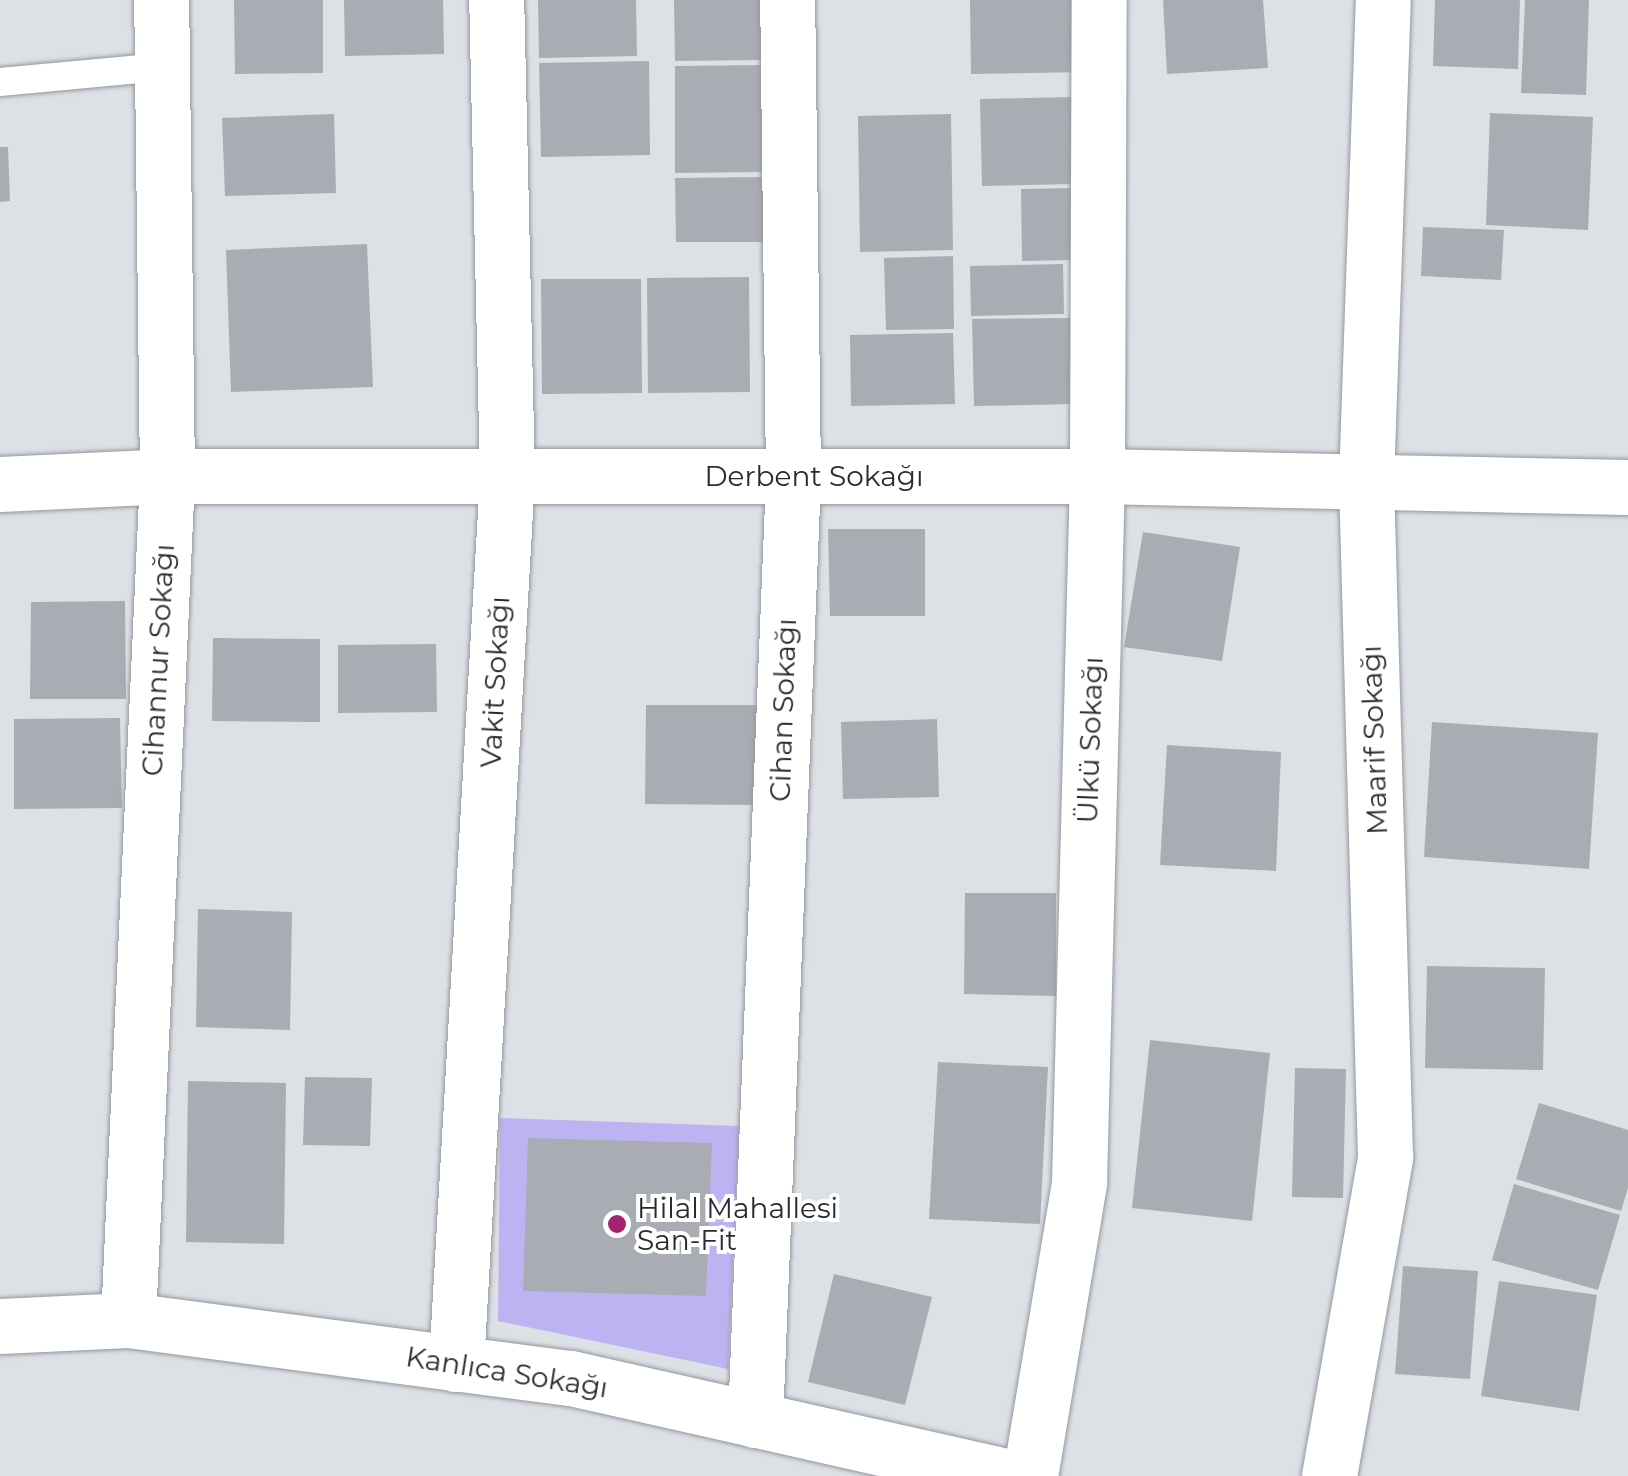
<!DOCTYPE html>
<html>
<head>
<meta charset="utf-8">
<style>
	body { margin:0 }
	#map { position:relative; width:1628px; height:1476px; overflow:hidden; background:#dce1e6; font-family:Montserrat,sans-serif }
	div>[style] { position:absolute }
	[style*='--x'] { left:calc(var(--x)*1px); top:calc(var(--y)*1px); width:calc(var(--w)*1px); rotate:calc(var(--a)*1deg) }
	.green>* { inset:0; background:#beb3f2 }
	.building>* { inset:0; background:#aaacb3 }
	.roads { filter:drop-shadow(0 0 2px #93989d) drop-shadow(0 0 2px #93989d) }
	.service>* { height:28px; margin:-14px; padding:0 14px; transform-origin:14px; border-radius:14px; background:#fff }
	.minor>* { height:55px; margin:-27.5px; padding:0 27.5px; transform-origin:27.5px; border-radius:27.5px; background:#fff }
	.dots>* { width:28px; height:28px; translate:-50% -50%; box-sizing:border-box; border:5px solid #fff; border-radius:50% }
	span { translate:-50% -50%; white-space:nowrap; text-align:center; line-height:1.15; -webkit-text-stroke:8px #fff; paint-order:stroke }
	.street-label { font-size:28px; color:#292b2d }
	.poi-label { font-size:28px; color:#292b2d }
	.left { translate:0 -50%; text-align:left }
</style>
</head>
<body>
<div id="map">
	<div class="green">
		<i style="clip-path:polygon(500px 1118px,739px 1126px,728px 1369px,498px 1321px)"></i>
	</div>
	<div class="building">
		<i style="clip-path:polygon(234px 0,323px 0,323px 73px,235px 74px)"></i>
		<i style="clip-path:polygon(344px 0,443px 0,444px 54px,345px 56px)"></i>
		<i style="clip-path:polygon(538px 0,636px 0,637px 56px,539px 58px)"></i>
		<i style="clip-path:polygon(674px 0,769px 0,770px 60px,675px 61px)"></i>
		<i style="clip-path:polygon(970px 0,1085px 0,1086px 72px,971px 74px)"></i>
		<i style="clip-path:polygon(1163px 0,1263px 0,1268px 68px,1167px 74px)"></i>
		<i style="clip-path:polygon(1435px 0,1520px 0,1518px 69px,1433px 66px)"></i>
		<i style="clip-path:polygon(1525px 0,1589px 0,1586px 95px,1521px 93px)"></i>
		<i style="clip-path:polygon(649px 61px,650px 155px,541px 157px,539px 63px)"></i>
		<i style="clip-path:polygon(769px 65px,770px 172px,675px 173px,675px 66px)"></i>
		<i style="clip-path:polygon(1072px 97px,1073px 184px,982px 186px,980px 99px)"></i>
		<i style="clip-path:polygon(1490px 113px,1593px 117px,1588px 230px,1486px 225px)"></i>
		<i style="clip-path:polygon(334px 114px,336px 193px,225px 196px,222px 118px)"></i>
		<i style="clip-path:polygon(951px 114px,953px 250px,860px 252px,858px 116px)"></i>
		<i style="clip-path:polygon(0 147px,8px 147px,10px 201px,0 202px)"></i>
		<i style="clip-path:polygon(770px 177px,771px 242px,676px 242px,675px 178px)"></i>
		<i style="clip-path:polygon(1074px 188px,1076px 260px,1022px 261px,1021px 189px)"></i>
		<i style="clip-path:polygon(1423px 227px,1504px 230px,1501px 280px,1421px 276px)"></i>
		<i style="clip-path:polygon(367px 244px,373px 387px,231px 392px,226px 250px)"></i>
		<i style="clip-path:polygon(953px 256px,954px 329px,886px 330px,884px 258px)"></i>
		<i style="clip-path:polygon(1063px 264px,1064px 314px,971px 316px,970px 266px)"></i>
		<i style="clip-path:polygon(749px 277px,750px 392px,648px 393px,647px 278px)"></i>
		<i style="clip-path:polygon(541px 279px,641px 279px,642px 393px,542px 394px)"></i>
		<i style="clip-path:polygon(1074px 318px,1075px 404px,974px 406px,972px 319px)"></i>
		<i style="clip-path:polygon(953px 333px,955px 404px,851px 406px,850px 335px)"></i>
		<i style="clip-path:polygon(828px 529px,925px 529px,925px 616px,830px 616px)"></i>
		<i style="clip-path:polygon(1143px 532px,1240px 547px,1222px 661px,1124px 647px)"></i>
		<i style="clip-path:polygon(125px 601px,126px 699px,30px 699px,31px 602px)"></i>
		<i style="clip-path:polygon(213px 638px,320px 639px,320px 722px,212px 721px)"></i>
		<i style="clip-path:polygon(436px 644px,437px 712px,338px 713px,338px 645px)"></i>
		<i style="clip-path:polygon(646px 705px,757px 705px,756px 805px,645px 804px)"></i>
		<i style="clip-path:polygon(120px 718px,122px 808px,14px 809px,14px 719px)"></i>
		<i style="clip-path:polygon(937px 719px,939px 797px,843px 799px,841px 722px)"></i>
		<i style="clip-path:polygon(1432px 722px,1598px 733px,1589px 869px,1424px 857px)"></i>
		<i style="clip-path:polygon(1167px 745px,1281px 752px,1276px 871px,1160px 865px)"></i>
		<i style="clip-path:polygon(965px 893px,1056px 893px,1056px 996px,964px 994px)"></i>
		<i style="clip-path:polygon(198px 909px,292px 912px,290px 1030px,196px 1027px)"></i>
		<i style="clip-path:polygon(1427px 966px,1545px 968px,1543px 1070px,1425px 1068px)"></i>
		<i style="clip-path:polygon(1150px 1040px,1270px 1053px,1252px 1221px,1132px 1208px)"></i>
		<i style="clip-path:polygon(938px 1062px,1048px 1067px,1040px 1224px,929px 1219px)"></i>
		<i style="clip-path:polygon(1295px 1068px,1346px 1069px,1343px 1198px,1292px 1197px)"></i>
		<i style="clip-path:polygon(305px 1077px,372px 1078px,370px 1146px,303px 1145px)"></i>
		<i style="clip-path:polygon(188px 1081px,286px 1083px,284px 1244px,186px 1242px)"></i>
		<i style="clip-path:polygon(1539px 1103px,1628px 1130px,1628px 1188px,1621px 1211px,1516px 1179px)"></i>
		<i style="clip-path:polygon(528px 1138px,712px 1143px,706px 1296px,523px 1291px)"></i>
		<i style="clip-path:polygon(1514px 1184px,1620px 1215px,1598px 1290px,1492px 1260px)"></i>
		<i style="clip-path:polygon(1403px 1266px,1478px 1271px,1470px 1379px,1395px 1374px)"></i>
		<i style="clip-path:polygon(834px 1274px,932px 1297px,905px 1405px,808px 1382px)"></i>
		<i style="clip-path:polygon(1499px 1281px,1597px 1295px,1579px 1411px,1481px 1396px)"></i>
	</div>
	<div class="roads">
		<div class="service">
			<i style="--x:0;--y:82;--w:163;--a:-5.3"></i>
		</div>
		<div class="minor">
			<i style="--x:0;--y:484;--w:167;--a:-2.7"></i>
			<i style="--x:167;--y:476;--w:930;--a:0"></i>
			<i style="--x:1097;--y:476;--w:531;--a:1.19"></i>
			<i style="--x:128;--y:1320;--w:845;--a:-87.35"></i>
			<i style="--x:167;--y:476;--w:476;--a:-90.7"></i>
			<i style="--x:0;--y:1326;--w:128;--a:-2.7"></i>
			<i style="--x:128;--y:1320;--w:447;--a:7.5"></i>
			<i style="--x:571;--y:1378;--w:446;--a:12.7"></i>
			<i style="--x:456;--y:1364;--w:889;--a:-86.71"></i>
			<i style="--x:507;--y:476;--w:476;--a:-91.3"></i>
			<i style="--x:755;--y:1420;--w:945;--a:-87.69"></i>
			<i style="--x:793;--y:476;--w:476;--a:-90.7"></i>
			<i style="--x:1030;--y:1476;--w:298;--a:-80.5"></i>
			<i style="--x:1079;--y:1182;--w:706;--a:-88.54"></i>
			<i style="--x:1097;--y:476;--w:476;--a:-89.8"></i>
			<i style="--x:1329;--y:1476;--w:324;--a:-80"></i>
			<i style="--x:1385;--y:1157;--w:676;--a:-91.61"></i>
			<i style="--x:1366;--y:481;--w:481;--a:-88"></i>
		</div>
	</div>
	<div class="dots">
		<i style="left:617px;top:1224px;background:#a52270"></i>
	</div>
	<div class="street-label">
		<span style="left:814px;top:476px">Derbent Sokağı</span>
		<span style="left:158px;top:660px;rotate:-87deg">Cihannur Sokağı</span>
		<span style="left:495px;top:682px;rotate:-87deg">Vakit Sokağı</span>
		<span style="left:783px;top:710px;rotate:-88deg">Cihan Sokağı</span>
		<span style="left:1090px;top:740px;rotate:-88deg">Ülkü Sokağı</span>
		<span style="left:1374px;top:740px;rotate:-92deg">Maarif Sokağı</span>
		<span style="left:507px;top:1372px;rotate:9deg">Kanlıca Sokağı</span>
	</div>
	<div class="poi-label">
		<span class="left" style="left:637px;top:1224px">Hilal Mahallesi<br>San-Fit</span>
	</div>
</div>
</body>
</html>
